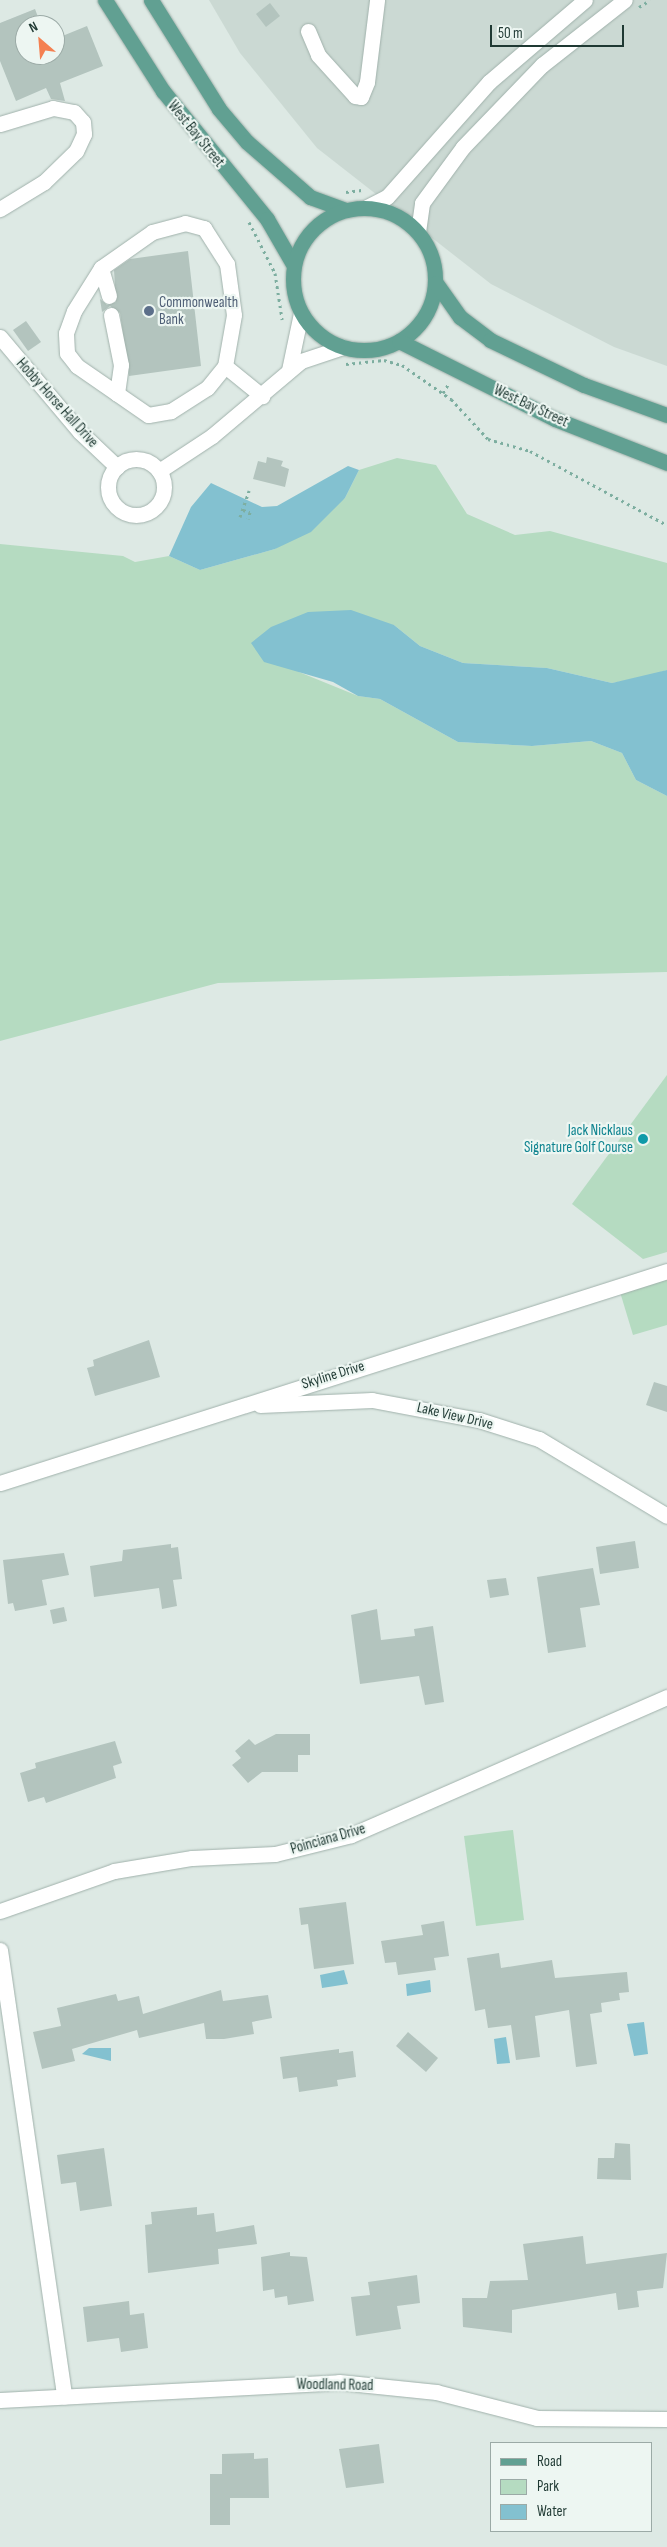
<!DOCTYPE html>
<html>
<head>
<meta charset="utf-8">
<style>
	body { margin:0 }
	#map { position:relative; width:667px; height:2547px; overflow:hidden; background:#dde9e4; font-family:"Sofia Sans Condensed",sans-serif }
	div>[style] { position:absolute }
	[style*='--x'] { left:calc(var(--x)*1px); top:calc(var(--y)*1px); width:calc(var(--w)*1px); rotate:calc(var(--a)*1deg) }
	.built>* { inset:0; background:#cbd9d3 }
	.green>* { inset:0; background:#b5dbc1 }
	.water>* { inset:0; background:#83c1d0 }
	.building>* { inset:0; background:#b3c4be }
	.path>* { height:3px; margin-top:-1.5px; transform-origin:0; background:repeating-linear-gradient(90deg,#7daea0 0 2.5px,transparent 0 6.5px) }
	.roads { filter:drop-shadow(0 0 1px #a0b1ab) drop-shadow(0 0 1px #a0b1ab) }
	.minor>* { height:15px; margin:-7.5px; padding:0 7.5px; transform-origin:7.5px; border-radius:7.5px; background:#fff }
	.minor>.ring { margin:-7.5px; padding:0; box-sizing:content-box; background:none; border:15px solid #fff; border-radius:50% }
	.major>* { height:15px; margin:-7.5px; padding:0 7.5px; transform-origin:7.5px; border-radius:7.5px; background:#61a092 }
	.major>.ring { margin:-7.5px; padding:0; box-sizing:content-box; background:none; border:15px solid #61a092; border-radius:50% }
	.dots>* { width:14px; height:14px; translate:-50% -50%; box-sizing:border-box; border:2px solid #edf6f2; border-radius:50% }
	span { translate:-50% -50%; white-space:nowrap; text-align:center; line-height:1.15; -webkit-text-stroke:4.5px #edf6f2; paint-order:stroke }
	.street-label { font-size:15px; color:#1f3933 }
	.service-label { font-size:15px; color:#4e5e75 }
	.left { translate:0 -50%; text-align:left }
	.culture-label { font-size:15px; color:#0d838f }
	.right { translate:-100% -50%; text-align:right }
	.legend { position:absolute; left:490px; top:2442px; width:162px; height:90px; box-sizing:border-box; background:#edf6f2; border:1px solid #9baaa6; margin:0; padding:6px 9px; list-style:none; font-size:15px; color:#1f3933 }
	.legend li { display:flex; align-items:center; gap:10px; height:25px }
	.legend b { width:25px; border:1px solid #9baaa6 }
	.north { position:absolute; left:15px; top:15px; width:50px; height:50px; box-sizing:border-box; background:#edf6f2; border:1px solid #9baaa6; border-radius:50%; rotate:333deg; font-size:14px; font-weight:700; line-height:20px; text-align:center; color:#1f3933 }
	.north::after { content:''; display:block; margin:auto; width:18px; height:22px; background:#f48051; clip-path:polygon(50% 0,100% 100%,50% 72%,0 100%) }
	.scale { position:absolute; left:490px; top:25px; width:134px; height:22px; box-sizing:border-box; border:2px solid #1f3933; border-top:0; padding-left:6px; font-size:15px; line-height:18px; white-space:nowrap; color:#1f3933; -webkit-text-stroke:4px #edf6f2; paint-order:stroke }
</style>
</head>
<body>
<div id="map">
	<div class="built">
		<i style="clip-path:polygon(209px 0,667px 0,667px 366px,614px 347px,491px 284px,317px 148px,240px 53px)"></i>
	</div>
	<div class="green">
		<i style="clip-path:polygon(397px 458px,436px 465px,467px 514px,515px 535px,550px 531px,667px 563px,667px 670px,645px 677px,612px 683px,547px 668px,463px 663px,420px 646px,394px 625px,299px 672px,358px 696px,380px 699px,458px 742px,532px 746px,591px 741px,622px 753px,636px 780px,667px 796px,667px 972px,218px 983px,0 1041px,0 544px,123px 556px,135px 562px,169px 556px,200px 570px,275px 549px,345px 498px,359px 470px)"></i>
		<i style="clip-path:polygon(667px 1075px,667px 1252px,643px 1259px,572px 1204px)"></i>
		<i style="clip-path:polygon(667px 1278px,667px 1325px,633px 1335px,620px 1292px)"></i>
		<i style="clip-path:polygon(513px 1830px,524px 1920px,476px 1926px,464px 1836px)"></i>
	</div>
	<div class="water">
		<i style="clip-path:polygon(348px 466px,359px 470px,345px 498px,311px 532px,275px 549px,200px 570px,169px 556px,191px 507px,211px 483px,262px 507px,277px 506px)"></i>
		<i style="clip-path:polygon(351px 610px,394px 625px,420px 646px,463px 663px,547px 668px,612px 683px,667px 670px,667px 796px,636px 780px,622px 753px,591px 741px,532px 746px,458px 742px,380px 699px,358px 696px,333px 682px,264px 662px,251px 643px,271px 627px,308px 612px)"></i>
		<i style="clip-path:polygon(344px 1970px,348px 1984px,322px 1988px,320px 1975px)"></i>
		<i style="clip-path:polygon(430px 1980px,431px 1992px,407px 1996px,406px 1984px)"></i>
		<i style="clip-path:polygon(644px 2022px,648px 2054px,634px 2056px,627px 2024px)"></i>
		<i style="clip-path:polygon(506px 2037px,510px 2063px,497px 2064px,494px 2039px)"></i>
		<i style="clip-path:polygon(89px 2048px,111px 2048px,111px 2061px,82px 2054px)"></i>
	</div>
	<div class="building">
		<i style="clip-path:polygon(270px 3px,280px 16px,266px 27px,256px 14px)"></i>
		<i style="clip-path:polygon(35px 9px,41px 25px,25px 25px,25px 55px,55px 55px,55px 39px,87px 26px,103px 66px,60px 83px,65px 101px,51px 99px,46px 88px,16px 101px,0 61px,0 23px)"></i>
		<i style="clip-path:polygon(188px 251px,201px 366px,129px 376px,120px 313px,110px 306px,102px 312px,100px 299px,107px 305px,116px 302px,114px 270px,130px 259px)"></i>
		<i style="clip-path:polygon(26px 321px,41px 342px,28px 351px,13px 330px)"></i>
		<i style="clip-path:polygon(267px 457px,283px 461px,281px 466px,289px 469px,285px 487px,253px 479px,258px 461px,266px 463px)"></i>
		<i style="clip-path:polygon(149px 1340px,160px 1377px,95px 1396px,87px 1368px,94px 1366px,93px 1360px)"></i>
		<i style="clip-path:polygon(654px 1382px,667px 1386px,667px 1412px,646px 1405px)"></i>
		<i style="clip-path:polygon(635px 1541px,639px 1568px,600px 1574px,596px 1547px)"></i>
		<i style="clip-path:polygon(171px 1544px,171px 1548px,178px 1547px,182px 1579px,173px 1580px,177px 1606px,162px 1609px,159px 1588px,94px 1597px,90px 1566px,122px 1561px,123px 1550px)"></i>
		<i style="clip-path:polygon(64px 1553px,69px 1575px,42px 1580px,47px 1605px,15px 1611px,13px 1603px,8px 1604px,3px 1560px)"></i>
		<i style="clip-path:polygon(593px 1568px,600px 1605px,580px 1608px,586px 1647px,548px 1653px,537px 1577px)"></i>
		<i style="clip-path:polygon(506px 1578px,509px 1595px,490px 1598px,487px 1580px)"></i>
		<i style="clip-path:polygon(64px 1607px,67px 1621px,53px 1624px,50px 1610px)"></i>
		<i style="clip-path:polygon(377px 1609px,381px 1640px,415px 1636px,414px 1629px,433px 1626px,444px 1702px,425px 1705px,419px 1676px,360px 1684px,351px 1615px)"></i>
		<i style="clip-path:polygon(276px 1734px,310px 1734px,310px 1755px,298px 1755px,298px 1772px,262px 1772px,248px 1783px,232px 1765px,241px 1758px,235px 1751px,249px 1739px,255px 1745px)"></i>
		<i style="clip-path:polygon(115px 1741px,122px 1763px,113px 1766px,116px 1778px,46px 1803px,44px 1797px,28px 1802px,20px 1773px,36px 1768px,35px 1763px)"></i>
		<i style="clip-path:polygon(346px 1902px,354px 1964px,314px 1969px,308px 1924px,301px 1925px,299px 1908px)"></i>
		<i style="clip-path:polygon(444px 1921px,449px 1956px,434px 1958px,436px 1970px,398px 1975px,396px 1962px,385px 1963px,381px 1941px,423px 1935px,421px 1925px)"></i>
		<i style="clip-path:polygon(499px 1953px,501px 1968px,552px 1960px,555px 1978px,627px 1972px,629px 1992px,619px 1993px,620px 2000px,601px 2003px,602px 2012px,590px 2014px,597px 2064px,576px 2067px,569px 2010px,535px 2016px,540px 2057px,516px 2060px,511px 2025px,488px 2028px,485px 2009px,475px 2011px,467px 1958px)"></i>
		<i style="clip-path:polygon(221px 1990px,223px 2001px,268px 1995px,272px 2018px,252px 2022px,254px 2034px,224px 2039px,206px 2039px,204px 2023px,139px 2038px,137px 2030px,72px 2049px,75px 2061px,42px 2069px,33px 2032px,61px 2026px,57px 2008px,116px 1994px,118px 2001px,139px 1996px,143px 2014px)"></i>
		<i style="clip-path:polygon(408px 2032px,438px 2058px,426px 2072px,396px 2046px)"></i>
		<i style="clip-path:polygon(339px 2049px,339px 2053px,353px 2051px,356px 2077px,337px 2080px,338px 2086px,299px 2092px,297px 2077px,283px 2079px,280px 2057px)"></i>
		<i style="clip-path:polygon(615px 2143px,630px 2144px,631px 2180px,597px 2179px,598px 2158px,614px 2158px)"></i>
		<i style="clip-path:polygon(104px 2148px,112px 2206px,80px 2211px,76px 2182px,61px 2184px,57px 2155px)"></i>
		<i style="clip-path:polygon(197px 2207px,197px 2215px,214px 2213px,216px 2232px,254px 2225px,257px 2244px,218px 2249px,219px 2264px,148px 2273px,145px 2225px,152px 2224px,151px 2212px)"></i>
		<i style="clip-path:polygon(583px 2236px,586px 2264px,667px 2253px,663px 2288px,637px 2291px,639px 2307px,618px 2310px,616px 2293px,512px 2310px,512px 2333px,463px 2327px,462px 2298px,487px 2298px,490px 2281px,528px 2280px,523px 2244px)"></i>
		<i style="clip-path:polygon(290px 2252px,290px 2256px,307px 2257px,314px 2301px,288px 2305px,287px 2296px,275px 2298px,274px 2289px,263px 2291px,261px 2257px)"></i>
		<i style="clip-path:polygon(417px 2275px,420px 2303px,397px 2306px,401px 2329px,356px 2336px,351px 2297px,370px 2295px,368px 2282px)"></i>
		<i style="clip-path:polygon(129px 2301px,130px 2315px,144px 2313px,148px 2348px,121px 2352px,119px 2338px,87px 2342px,83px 2307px)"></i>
		<i style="clip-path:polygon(379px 2444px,384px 2483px,346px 2488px,339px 2449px)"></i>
		<i style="clip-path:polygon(254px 2453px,254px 2459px,268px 2458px,269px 2498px,230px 2498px,230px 2525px,210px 2525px,210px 2474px,222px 2474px,222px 2454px)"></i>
	</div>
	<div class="path">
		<i style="--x:639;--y:7;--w:13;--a:-32"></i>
		<i style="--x:346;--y:192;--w:16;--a:-7"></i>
		<i style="--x:249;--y:222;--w:57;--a:63"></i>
		<i style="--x:275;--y:273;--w:47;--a:81.3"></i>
		<i style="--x:346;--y:364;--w:38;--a:-6"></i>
		<i style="--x:384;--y:360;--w:19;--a:16"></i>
		<i style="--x:402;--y:365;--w:60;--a:34.8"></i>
		<i style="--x:451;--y:399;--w:54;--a:47.2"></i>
		<i style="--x:488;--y:439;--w:44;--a:15.9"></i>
		<i style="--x:530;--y:451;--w:156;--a:28.4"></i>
		<i style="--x:443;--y:393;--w:12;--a:-59"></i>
		<i style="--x:243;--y:510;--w:7;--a:16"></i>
		<i style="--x:250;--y:512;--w:7;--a:106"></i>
		<i style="--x:240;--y:517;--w:28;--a:-71"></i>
	</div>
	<div class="roads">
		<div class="minor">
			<i style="--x:308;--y:31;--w:26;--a:67"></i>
			<i style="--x:318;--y:55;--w:55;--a:47.9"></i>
			<i style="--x:355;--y:96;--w:6;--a:9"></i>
			<i style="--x:361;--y:97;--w:16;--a:-68"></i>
			<i style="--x:367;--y:82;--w:83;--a:-83"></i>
			<i style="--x:0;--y:124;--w:55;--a:-16.8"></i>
			<i style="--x:53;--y:108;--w:21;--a:11"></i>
			<i style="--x:74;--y:112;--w:13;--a:48"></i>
			<i style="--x:83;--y:122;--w:12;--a:85"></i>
			<i style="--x:84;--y:134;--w:19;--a:115"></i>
			<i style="--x:76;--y:151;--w:45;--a:135.9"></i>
			<i style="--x:44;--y:182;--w:52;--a:148.5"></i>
			<i style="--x:367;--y:207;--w:22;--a:-27"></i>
			<i style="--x:387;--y:197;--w:154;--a:-48.4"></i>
			<i style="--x:489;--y:82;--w:126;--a:-40.5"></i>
			<i style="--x:185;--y:223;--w:20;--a:15"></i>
			<i style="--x:204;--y:228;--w:43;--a:57.4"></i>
			<i style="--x:227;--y:264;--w:51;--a:82.2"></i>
			<i style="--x:234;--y:315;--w:52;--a:100"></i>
			<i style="--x:225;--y:366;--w:28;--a:129"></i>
			<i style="--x:207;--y:388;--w:43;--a:147.4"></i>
			<i style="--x:171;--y:411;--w:23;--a:170"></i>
			<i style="--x:148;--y:415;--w:86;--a:-145.4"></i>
			<i style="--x:77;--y:366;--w:16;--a:-128"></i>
			<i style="--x:67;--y:353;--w:20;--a:-93"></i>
			<i style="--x:66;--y:333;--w:23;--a:-70"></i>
			<i style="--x:74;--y:311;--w:51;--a:-57.9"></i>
			<i style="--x:101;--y:268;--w:62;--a:-35.2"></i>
			<i style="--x:152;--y:232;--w:34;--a:-15"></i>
			<i style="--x:418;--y:232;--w:29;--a:-82"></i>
			<i style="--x:422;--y:203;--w:69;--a:-53.8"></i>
			<i style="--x:463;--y:147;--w:114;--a:-46.1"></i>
			<i style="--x:542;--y:65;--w:105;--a:-38.1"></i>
			<i style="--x:101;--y:268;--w:29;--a:74"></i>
			<i style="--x:111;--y:315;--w:51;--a:78.7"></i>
			<i style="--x:121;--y:365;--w:29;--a:98"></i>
			<i style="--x:0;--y:337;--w:124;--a:49.9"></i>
			<i style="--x:80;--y:432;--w:51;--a:43.4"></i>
			<i style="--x:225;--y:366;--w:48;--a:39"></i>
			<i style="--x:289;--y:370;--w:58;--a:-78.1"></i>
			<i class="ring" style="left:108px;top:459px;width:41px;height:41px"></i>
			<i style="--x:159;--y:471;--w:64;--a:-33.4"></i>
			<i style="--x:212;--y:436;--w:116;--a:-40.1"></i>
			<i style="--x:301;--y:361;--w:44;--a:-18.4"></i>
			<i style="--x:260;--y:1405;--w:112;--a:-2.6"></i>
			<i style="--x:372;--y:1400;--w:109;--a:10.6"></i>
			<i style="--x:479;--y:1420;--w:63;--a:17.6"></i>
			<i style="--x:539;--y:1439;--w:149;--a:31"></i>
			<i style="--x:0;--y:1483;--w:700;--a:-17.63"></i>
			<i style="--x:0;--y:1911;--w:121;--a:-19.3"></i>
			<i style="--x:114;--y:1871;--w:79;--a:-9.5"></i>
			<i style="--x:192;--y:1858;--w:83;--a:-2.8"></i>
			<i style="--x:275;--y:1854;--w:78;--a:-14"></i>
			<i style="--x:351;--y:1835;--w:345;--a:-23.6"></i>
			<i style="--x:0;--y:1950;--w:451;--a:81.8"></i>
			<i style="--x:0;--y:2400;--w:339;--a:-3"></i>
			<i style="--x:339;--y:2382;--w:98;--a:5.9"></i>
			<i style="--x:436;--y:2392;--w:104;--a:14.4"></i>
			<i style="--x:537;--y:2418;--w:130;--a:0.4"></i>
		</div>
		<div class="major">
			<i style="--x:105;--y:0;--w:108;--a:57.5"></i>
			<i style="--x:163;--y:91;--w:165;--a:50.9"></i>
			<i style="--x:267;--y:219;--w:52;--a:60"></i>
			<i style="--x:151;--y:0;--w:128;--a:58"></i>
			<i style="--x:219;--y:109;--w:43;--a:49.7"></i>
			<i style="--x:247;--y:142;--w:84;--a:41.1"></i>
			<i style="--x:310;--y:197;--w:38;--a:20"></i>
			<i class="ring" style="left:293px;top:208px;width:127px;height:127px"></i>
			<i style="--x:436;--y:283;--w:42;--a:54.8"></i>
			<i style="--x:460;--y:317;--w:38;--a:37"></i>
			<i style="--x:490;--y:340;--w:104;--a:25.6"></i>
			<i style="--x:584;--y:385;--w:88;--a:19.9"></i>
			<i style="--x:399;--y:341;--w:174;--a:26.6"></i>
			<i style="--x:555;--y:419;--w:120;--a:21.4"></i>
		</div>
	</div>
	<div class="dots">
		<i style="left:149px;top:311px;background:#5c6f8a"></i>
		<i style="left:643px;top:1139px;background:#0f9aa8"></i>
	</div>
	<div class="street-label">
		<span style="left:196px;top:134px;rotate:51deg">West Bay Street</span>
		<span style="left:57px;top:403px;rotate:48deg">Hobby Horse Hall Drive</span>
		<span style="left:531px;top:406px;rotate:25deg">West Bay Street</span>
		<span style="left:333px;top:1375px;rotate:-17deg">Skyline Drive</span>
		<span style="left:455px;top:1416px;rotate:13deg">Lake View Drive</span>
		<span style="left:328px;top:1839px;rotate:-16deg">Poinciana Drive</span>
		<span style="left:335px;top:2385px;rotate:1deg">Woodland Road</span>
	</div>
	<div class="service-label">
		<span class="left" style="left:159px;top:311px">Commonwealth<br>Bank</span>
	</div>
	<div class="culture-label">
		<span class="right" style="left:633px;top:1139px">Jack Nicklaus<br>Signature Golf Course</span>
	</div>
	<ul class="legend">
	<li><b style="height:6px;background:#61a092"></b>Road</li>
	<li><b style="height:14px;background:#b5dbc1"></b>Park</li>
	<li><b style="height:14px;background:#83c1d0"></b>Water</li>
	</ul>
	<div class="north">N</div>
	<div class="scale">50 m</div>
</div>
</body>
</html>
